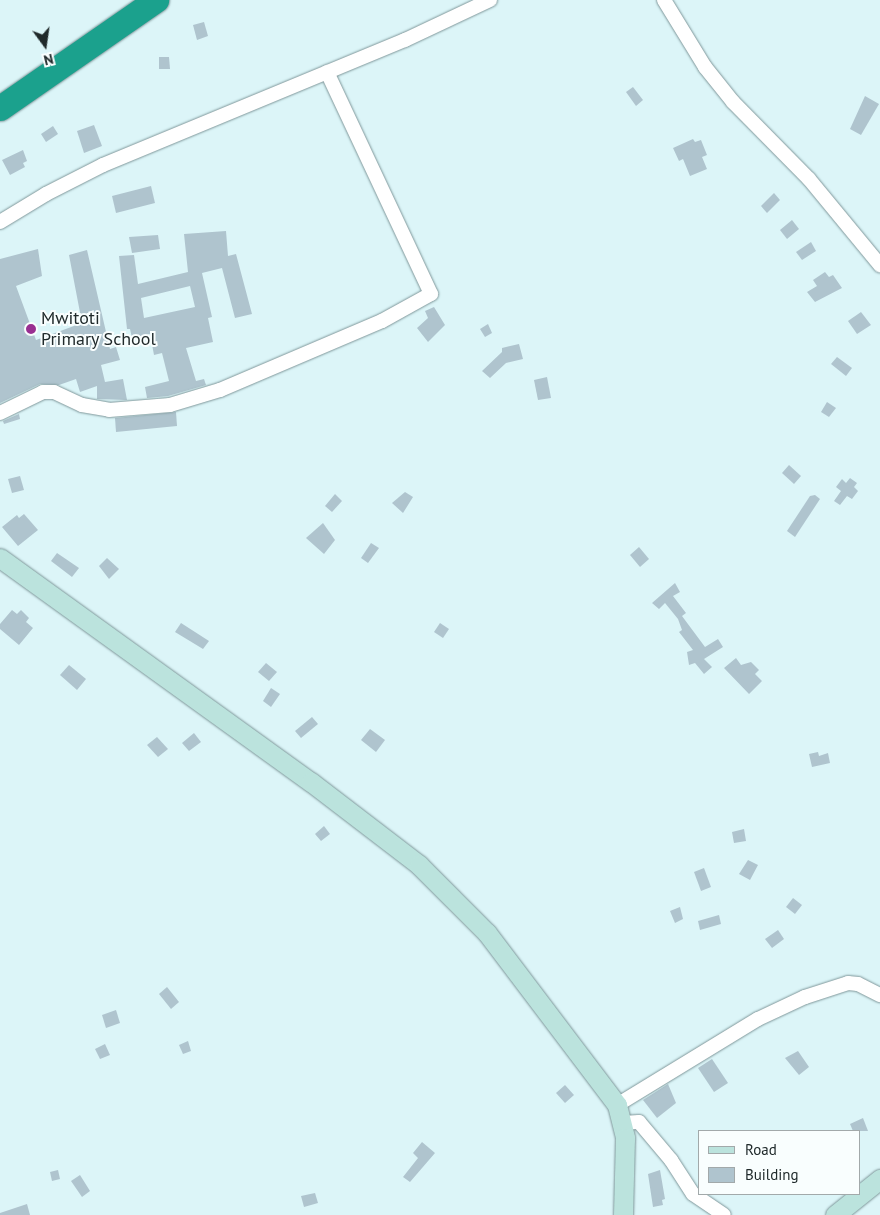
<!DOCTYPE html>
<html>
<head>
<meta charset="utf-8">
<style>
	body { margin:0 }
	#map { position:relative; width:880px; height:1215px; overflow:hidden; background:#dcf5f8; font-family:"PT Sans",sans-serif }
	div>[style] { position:absolute }
	[style*='--x'] { left:calc(var(--x)*1px); top:calc(var(--y)*1px); width:calc(var(--w)*1px); rotate:calc(var(--a)*1deg) }
	.building>* { inset:0; background:#afc4ce }
	.roads { filter:drop-shadow(0 0 1px #7f979a) drop-shadow(0 0 1px #7f979a) }
	.street>* { height:14px; margin:-7px; padding:0 7px; transform-origin:7px; border-radius:7px; background:#fff }
	.secondary>* { height:19px; margin:-9.5px; padding:0 9.5px; transform-origin:9.5px; border-radius:9.5px; background:#bbe3dd }
	.highway>* { height:25px; margin:-12.5px; padding:0 12.5px; transform-origin:12.5px; border-radius:12.5px; background:#1ba18d }
	.dots>* { width:14px; height:14px; translate:-50% -50%; box-sizing:border-box; border:2px solid #f9fefe; border-radius:50% }
	span { translate:-50% -50%; white-space:nowrap; text-align:center; line-height:1.15; -webkit-text-stroke:4px #f9fefe; paint-order:stroke }
	.poi-label { font-size:18px; color:#202a2b }
	.left { translate:0 -50%; text-align:left }
	.legend { position:absolute; left:698px; top:1130px; width:162px; height:65px; box-sizing:border-box; background:#f9fefe; border:1px solid #a2a9aa; margin:0; padding:6px 9px; list-style:none; font-size:15px; color:#202a2b }
	.legend li { display:flex; align-items:center; gap:10px; height:25px }
	.legend b { width:25px; border:1px solid #a2a9aa }
	.north { position:absolute; left:20px; top:20px; width:50px; height:50px; -webkit-text-stroke:4px #f9fefe; paint-order:stroke; rotate:166deg; font-size:14px; font-weight:700; line-height:20px; text-align:center; color:#202a2b }
	.north::after { content:''; display:block; margin:auto; width:18px; height:22px; background:#202a2b; clip-path:polygon(50% 0,100% 100%,50% 72%,0 100%) }
</style>
</head>
<body>
<div id="map">
	<div class="building">
		<i style="clip-path:polygon(204px 22px,208px 36px,197px 40px,193px 25px)"></i>
		<i style="clip-path:polygon(159px 57px,169px 57px,170px 69px,159px 69px)"></i>
		<i style="clip-path:polygon(633px 87px,643px 100px,636px 106px,626px 92px)"></i>
		<i style="clip-path:polygon(865px 96px,879px 104px,861px 135px,850px 129px)"></i>
		<i style="clip-path:polygon(94px 125px,102px 146px,84px 153px,77px 131px)"></i>
		<i style="clip-path:polygon(53px 126px,58px 134px,46px 142px,41px 134px)"></i>
		<i style="clip-path:polygon(693px 139px,695px 142px,701px 140px,707px 155px,702px 157px,707px 169px,690px 176px,683px 159px,679px 161px,673px 148px)"></i>
		<i style="clip-path:polygon(23px 150px,27px 161px,23px 163px,25px 167px,10px 175px,2px 160px)"></i>
		<i style="clip-path:polygon(151px 186px,155px 203px,116px 213px,112px 196px)"></i>
		<i style="clip-path:polygon(774px 193px,780px 200px,767px 213px,761px 206px)"></i>
		<i style="clip-path:polygon(792px 220px,799px 229px,787px 239px,780px 230px)"></i>
		<i style="clip-path:polygon(evenodd,226px 231px,228px 256px,236px 254px,252px 314px,235px 318px,222px 268px,202px 273px,212px 317px,208px 318px,213px 342px,186px 348px,196px 381px,204px 379px,206px 385px,168px 396px,147px 398px,145px 387px,169px 381px,162px 353px,154px 355px,150px 334px,132px 338px,130px 329px,127px 329px,119px 256px,134px 255px,138px 284px,188px 272px,184px 234px,226px 231px,190px 286px,195px 307px,144px 318px,141px 298px,190px 286px)"></i>
		<i style="clip-path:polygon(158px 235px,160px 249px,132px 253px,129px 237px)"></i>
		<i style="clip-path:polygon(811px 242px,816px 251px,802px 260px,796px 252px)"></i>
		<i style="clip-path:polygon(38px 249px,42px 276px,16px 286px,36px 340px,82px 323px,69px 255px,87px 250px,110px 349px,116px 347px,120px 360px,101px 365px,105px 382px,123px 379px,127px 400px,97px 399px,97px 386px,80px 392px,76px 379px,59px 385px,40px 384px,0 403px,0 259px)"></i>
		<i style="clip-path:polygon(825px 272px,829px 277px,833px 275px,842px 288px,815px 302px,807px 292px,817px 286px,813px 280px)"></i>
		<i style="clip-path:polygon(434px 307px,445px 325px,428px 342px,417px 328px,428px 318px,425px 311px)"></i>
		<i style="clip-path:polygon(861px 312px,871px 325px,857px 334px,848px 321px)"></i>
		<i style="clip-path:polygon(488px 324px,492px 333px,485px 337px,480px 329px)"></i>
		<i style="clip-path:polygon(519px 344px,523px 359px,506px 363px,490px 378px,482px 371px,502px 352px,502px 348px)"></i>
		<i style="clip-path:polygon(837px 357px,852px 368px,846px 376px,831px 364px)"></i>
		<i style="clip-path:polygon(547px 377px,551px 398px,538px 400px,534px 380px)"></i>
		<i style="clip-path:polygon(827px 402px,836px 408px,829px 417px,821px 412px)"></i>
		<i style="clip-path:polygon(176px 412px,177px 426px,116px 432px,115px 418px)"></i>
		<i style="clip-path:polygon(19px 414px,20px 419px,4px 424px,3px 421px)"></i>
		<i style="clip-path:polygon(789px 465px,801px 476px,794px 484px,782px 473px)"></i>
		<i style="clip-path:polygon(20px 476px,24px 490px,12px 493px,8px 479px)"></i>
		<i style="clip-path:polygon(850px 478px,857px 483px,854px 487px,858px 491px,852px 499px,847px 496px,840px 505px,834px 501px,841px 491px,836px 487px,842px 479px,846px 483px)"></i>
		<i style="clip-path:polygon(405px 492px,413px 497px,403px 513px,392px 503px)"></i>
		<i style="clip-path:polygon(335px 494px,342px 501px,332px 512px,325px 506px)"></i>
		<i style="clip-path:polygon(815px 495px,820px 499px,795px 537px,787px 531px,810px 496px)"></i>
		<i style="clip-path:polygon(24px 514px,38px 530px,18px 546px,2px 527px,17px 515px,19px 518px)"></i>
		<i style="clip-path:polygon(323px 523px,335px 540px,324px 554px,306px 538px)"></i>
		<i style="clip-path:polygon(371px 543px,379px 548px,368px 563px,361px 558px)"></i>
		<i style="clip-path:polygon(639px 547px,649px 559px,640px 567px,630px 555px)"></i>
		<i style="clip-path:polygon(57px 553px,79px 568px,72px 577px,51px 561px)"></i>
		<i style="clip-path:polygon(107px 558px,119px 569px,109px 579px,99px 566px)"></i>
		<i style="clip-path:polygon(675px 583px,680px 592px,673px 596px,686px 613px,682px 616px,705px 647px,718px 639px,723px 647px,704px 659px,712px 667px,704px 674px,695px 663px,689px 665px,687px 652px,693px 650px,679px 632px,682px 630px,678px 619px,665px 603px,659px 609px,652px 603px)"></i>
		<i style="clip-path:polygon(12px 610px,17px 614px,21px 610px,29px 618px,26px 622px,33px 628px,19px 645px,0 629px,0 624px)"></i>
		<i style="clip-path:polygon(181px 623px,209px 641px,203px 649px,175px 632px)"></i>
		<i style="clip-path:polygon(440px 623px,449px 629px,443px 638px,434px 632px)"></i>
		<i style="clip-path:polygon(736px 658px,741px 665px,751px 662px,759px 670px,755px 674px,762px 681px,749px 694px,724px 668px)"></i>
		<i style="clip-path:polygon(266px 663px,277px 672px,269px 681px,258px 672px)"></i>
		<i style="clip-path:polygon(69px 665px,86px 679px,77px 690px,60px 675px)"></i>
		<i style="clip-path:polygon(271px 688px,280px 694px,271px 707px,263px 701px)"></i>
		<i style="clip-path:polygon(312px 717px,318px 724px,301px 738px,295px 731px)"></i>
		<i style="clip-path:polygon(370px 729px,385px 740px,376px 752px,361px 740px)"></i>
		<i style="clip-path:polygon(194px 733px,201px 742px,189px 751px,182px 743px)"></i>
		<i style="clip-path:polygon(157px 737px,168px 749px,158px 757px,147px 745px)"></i>
		<i style="clip-path:polygon(818px 752px,819px 756px,828px 753px,830px 763px,812px 767px,809px 754px)"></i>
		<i style="clip-path:polygon(324px 826px,330px 834px,321px 841px,315px 834px)"></i>
		<i style="clip-path:polygon(744px 829px,746px 841px,734px 843px,732px 832px)"></i>
		<i style="clip-path:polygon(748px 860px,758px 865px,750px 880px,739px 874px)"></i>
		<i style="clip-path:polygon(704px 868px,711px 887px,701px 891px,694px 872px)"></i>
		<i style="clip-path:polygon(793px 898px,802px 905px,795px 914px,786px 907px)"></i>
		<i style="clip-path:polygon(680px 907px,683px 919px,675px 923px,670px 911px)"></i>
		<i style="clip-path:polygon(719px 915px,721px 924px,700px 930px,698px 921px)"></i>
		<i style="clip-path:polygon(778px 930px,784px 939px,772px 948px,765px 939px)"></i>
		<i style="clip-path:polygon(167px 987px,179px 1002px,171px 1009px,159px 994px)"></i>
		<i style="clip-path:polygon(116px 1010px,120px 1023px,106px 1028px,102px 1015px)"></i>
		<i style="clip-path:polygon(188px 1041px,191px 1051px,183px 1054px,179px 1045px)"></i>
		<i style="clip-path:polygon(105px 1044px,110px 1055px,100px 1059px,95px 1049px)"></i>
		<i style="clip-path:polygon(798px 1051px,809px 1067px,799px 1075px,785px 1058px)"></i>
		<i style="clip-path:polygon(712px 1059px,728px 1083px,714px 1092px,698px 1068px)"></i>
		<i style="clip-path:polygon(668px 1084px,676px 1103px,657px 1118px,643px 1100px)"></i>
		<i style="clip-path:polygon(565px 1085px,574px 1095px,565px 1103px,556px 1093px)"></i>
		<i style="clip-path:polygon(863px 1118px,868px 1131px,853px 1131px,850px 1124px)"></i>
		<i style="clip-path:polygon(422px 1142px,435px 1153px,410px 1182px,403px 1177px,418px 1158px,413px 1153px)"></i>
		<i style="clip-path:polygon(58px 1170px,60px 1179px,52px 1181px,50px 1172px)"></i>
		<i style="clip-path:polygon(660px 1170px,665px 1199px,662px 1200px,663px 1205px,653px 1207px,648px 1174px)"></i>
		<i style="clip-path:polygon(80px 1175px,90px 1191px,82px 1197px,71px 1181px)"></i>
		<i style="clip-path:polygon(315px 1193px,318px 1203px,304px 1207px,301px 1196px)"></i>
		<i style="clip-path:polygon(27px 1204px,30px 1215px,0 1215px,0 1213px)"></i>
	</div>
	<div class="roads">
		<div class="street">
			<i style="--x:664;--y:0;--w:79;--a:58.5"></i>
			<i style="--x:705;--y:67;--w:45;--a:51.3"></i>
			<i style="--x:733;--y:102;--w:108;--a:45.4"></i>
			<i style="--x:809;--y:179;--w:112;--a:50.5"></i>
			<i style="--x:0;--y:222;--w:54;--a:-31.3"></i>
			<i style="--x:46;--y:194;--w:64;--a:-27"></i>
			<i style="--x:103;--y:165;--w:327;--a:-22.5"></i>
			<i style="--x:405;--y:40;--w:94;--a:-25.2"></i>
			<i style="--x:0;--y:413;--w:48;--a:-26"></i>
			<i style="--x:43;--y:392;--w:11;--a:0"></i>
			<i style="--x:54;--y:392;--w:31;--a:25"></i>
			<i style="--x:82;--y:405;--w:27;--a:10"></i>
			<i style="--x:109;--y:410;--w:61;--a:-4.7"></i>
			<i style="--x:170;--y:405;--w:52;--a:-16.7"></i>
			<i style="--x:220;--y:390;--w:176;--a:-23.1"></i>
			<i style="--x:382;--y:321;--w:56;--a:-28.9"></i>
			<i style="--x:431;--y:294;--w:245;--a:-115.1"></i>
			<i style="--x:617;--y:1105;--w:165;--a:-31.4"></i>
			<i style="--x:758;--y:1019;--w:52;--a:-25.1"></i>
			<i style="--x:805;--y:997;--w:45;--a:-18"></i>
			<i style="--x:848;--y:983;--w:10;--a:6"></i>
			<i style="--x:858;--y:984;--w:25;--a:27"></i>
			<i style="--x:623;--y:1123;--w:16;--a:-4"></i>
			<i style="--x:639;--y:1122;--w:50;--a:49.9"></i>
			<i style="--x:671;--y:1160;--w:40;--a:57.1"></i>
			<i style="--x:693;--y:1194;--w:37;--a:34"></i>
		</div>
		<div class="secondary">
			<i style="--x:0;--y:558;--w:383;--a:35.8"></i>
			<i style="--x:311;--y:782;--w:136;--a:37.5"></i>
			<i style="--x:419;--y:865;--w:96;--a:45"></i>
			<i style="--x:487;--y:933;--w:216;--a:52.9"></i>
			<i style="--x:617;--y:1105;--w:34;--a:76"></i>
			<i style="--x:625;--y:1138;--w:77;--a:91.5"></i>
			<i style="--x:835;--y:1215;--w:58;--a:-38.7"></i>
		</div>
		<div class="highway">
			<i style="--x:0;--y:108;--w:190;--a:-34.7"></i>
		</div>
	</div>
	<div class="dots">
		<i style="left:31px;top:329px;background:#992f92"></i>
	</div>
	<div class="poi-label">
		<span class="left" style="left:41px;top:329px">Mwitoti<br>Primary School</span>
	</div>
	<ul class="legend">
	<li><b style="height:6px;background:#bbe3dd"></b>Road</li>
	<li><b style="height:14px;background:#afc4ce"></b>Building</li>
	</ul>
	<div class="north">N</div>
</div>
</body>
</html>
